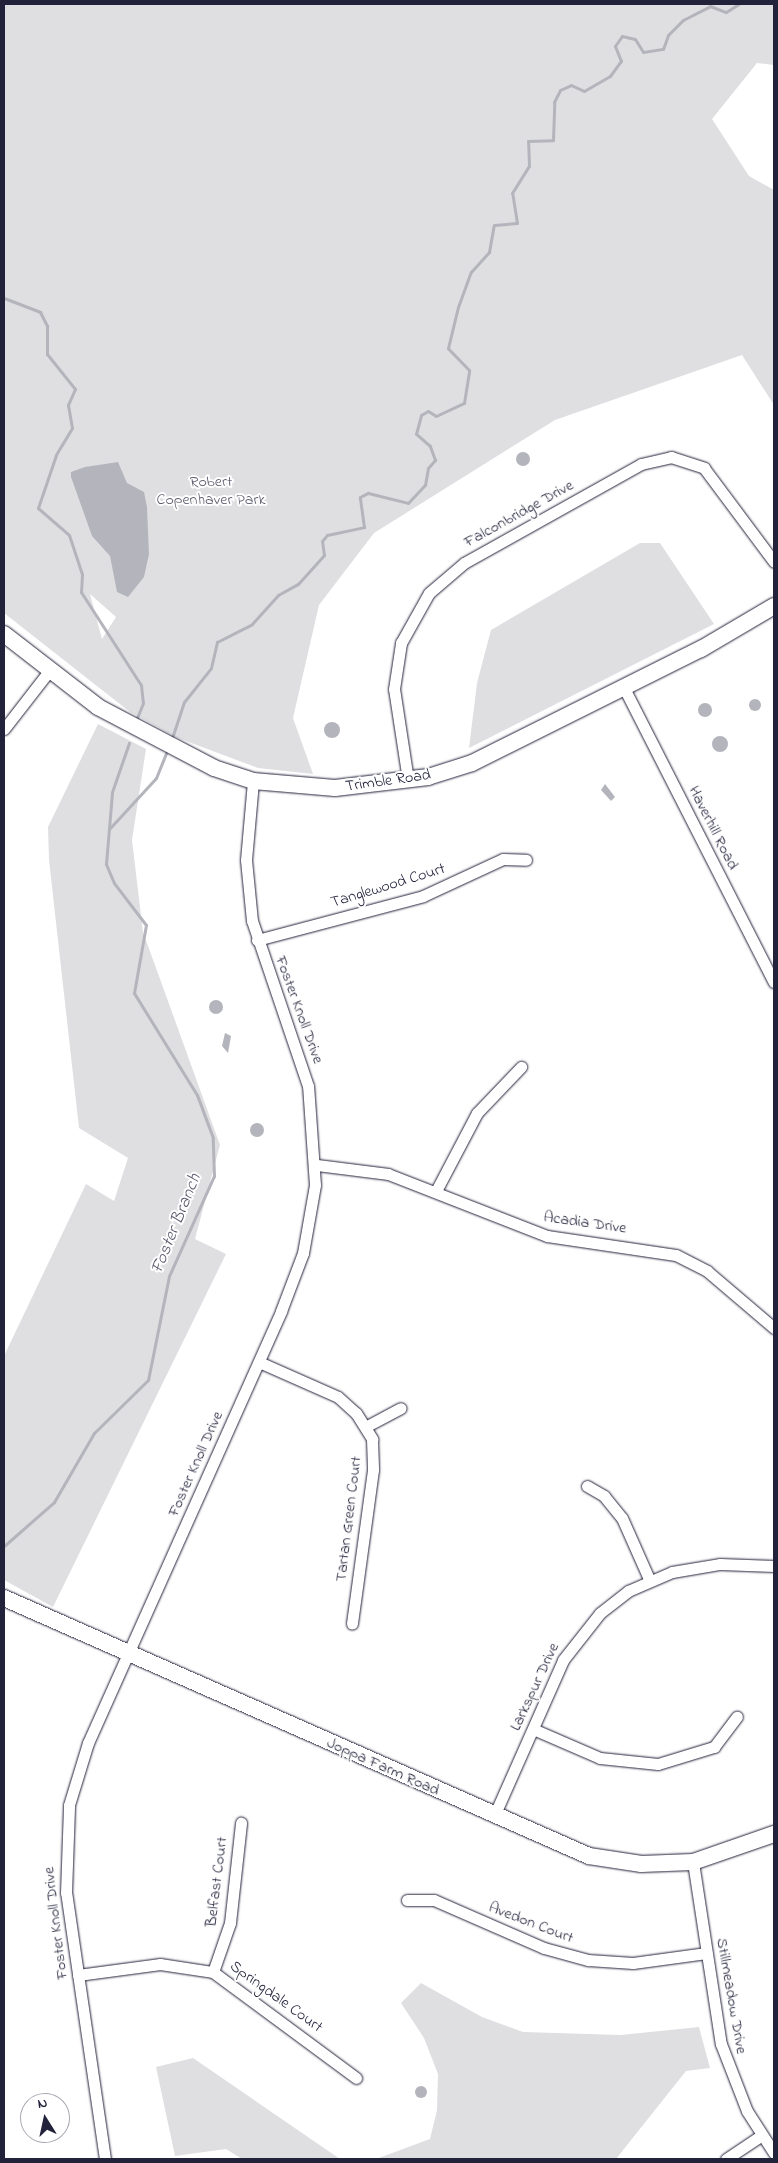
<!DOCTYPE html>
<html>
<head>
<meta charset="utf-8">
<style>
	body { margin:0 }
	#map { position:relative; width:778px; height:2163px; overflow:hidden; background:#fff; font-family:"Indie Flower",sans-serif }
	div>[style] { position:absolute }
	[style*='--x'] { left:calc(var(--x)*1px); top:calc(var(--y)*1px); width:calc(var(--w)*1px); rotate:calc(var(--a)*1deg) }
	.green>* { inset:0; background:#dfdfe2 }
	.water>* { inset:0; background:#b4b4bc }
	.round { border-radius:50% }
	.stream>* { height:3px; margin:-1.5px; padding:0 1.5px; transform-origin:1.5px; border-radius:1.5px; background:#b4b4bc }
	.roads { filter:drop-shadow(0 0 1px #22223b) drop-shadow(0 0 1px #22223b) }
	.street>* { height:11px; margin:-5.5px; padding:0 5.5px; transform-origin:5.5px; border-radius:5.5px; background:#fff }
	.secondary>* { height:16px; margin:-8px; padding:0 8px; transform-origin:8px; border-radius:8px; background:#fff }
	span { translate:-50% -50%; white-space:nowrap; text-align:center; line-height:1.15; -webkit-text-stroke:4px #fff; paint-order:stroke }
	.park-label { font-size:16px; color:#5b5b6d }
	.street-label { font-size:16px; color:#22223b }
	.water-label { font-size:18px; color:#5c5c6f; font-style:italic }
	.frame { position:absolute; inset:0; border:5px solid #22223b; pointer-events:none }
	.north { position:absolute; left:20px; top:2093px; width:50px; height:50px; box-sizing:border-box; background:#fff; border:1px solid #a7a7b1; border-radius:50%; rotate:350deg; font-size:14px; font-weight:700; line-height:20px; text-align:center; color:#22223b }
	.north::after { content:''; display:block; margin:auto; width:18px; height:22px; background:#22223b; clip-path:polygon(50% 0,100% 100%,50% 72%,0 100%) }
</style>
</head>
<body>
<div id="map">
	<div class="green">
		<i style="clip-path:polygon(evenodd,4px 4px,774px 4px,774px 65px,757px 63px,712px 119px,749px 176px,774px 190px,774px 405px,742px 355px,555px 420px,374px 533px,319px 605px,293px 718px,313px 774px,258px 768px,178px 738px,130px 712px,4px 613px,4px 4px,90px 594px,116px 617px,102px 639px,90px 594px)"></i>
		<i style="clip-path:polygon(640px 543px,660px 543px,714px 624px,469px 748px,477px 683px,491px 630px)"></i>
		<i style="clip-path:polygon(98px 724px,146px 749px,132px 840px,143px 932px,220px 1145px,195px 1239px,226px 1254px,53px 1607px,4px 1580px,4px 1356px,86px 1184px,114px 1201px,128px 1158px,79px 1128px,49px 860px,48px 827px)"></i>
		<i style="clip-path:polygon(421px 1983px,482px 2017px,523px 2032px,621px 2035px,699px 2027px,710px 2068px,686px 2071px,616px 2159px,376px 2159px,430px 2139px,437px 2110px,438px 2074px,424px 2038px,401px 2003px)"></i>
		<i style="clip-path:polygon(193px 2058px,340px 2159px,242px 2159px,226px 2149px,175px 2156px,156px 2067px)"></i>
	</div>
	<div class="water">
		<i class="round" style="left:516px;top:452px;width:14px;height:14px"></i>
		<i style="clip-path:polygon(118px 462px,127px 483px,144px 492px,147px 507px,149px 554px,144px 577px,128px 597px,117px 592px,110px 556px,92px 536px,71px 477px,71px 472px,85px 467px)"></i>
		<i class="round" style="left:749px;top:699px;width:12px;height:12px"></i>
		<i class="round" style="left:698px;top:703px;width:14px;height:14px"></i>
		<i class="round" style="left:324px;top:722px;width:16px;height:16px"></i>
		<i class="round" style="left:712px;top:736px;width:16px;height:16px"></i>
		<i style="clip-path:polygon(605px 784px,615px 797px,611px 801px,601px 790px)"></i>
		<i class="round" style="left:209px;top:1000px;width:14px;height:14px"></i>
		<i style="clip-path:polygon(225px 1033px,231px 1036px,228px 1053px,222px 1046px)"></i>
		<i class="round" style="left:250px;top:1123px;width:14px;height:14px"></i>
		<i class="round" style="left:415px;top:2086px;width:12px;height:12px"></i>
	</div>
	<div class="stream">
		<i style="--x:4;--y:298;--w:39;--a:21"></i>
		<i style="--x:40;--y:312;--w:16;--a:63"></i>
		<i style="--x:47;--y:326;--w:28;--a:90"></i>
		<i style="--x:47;--y:354;--w:45;--a:51.3"></i>
		<i style="--x:75;--y:389;--w:17;--a:114"></i>
		<i style="--x:68;--y:405;--w:23;--a:80"></i>
		<i style="--x:72;--y:428;--w:31;--a:121"></i>
		<i style="--x:56;--y:455;--w:56;--a:108.8"></i>
		<i style="--x:38;--y:508;--w:41;--a:41.1"></i>
		<i style="--x:69;--y:535;--w:41;--a:71.6"></i>
		<i style="--x:82;--y:574;--w:18;--a:93"></i>
		<i style="--x:81;--y:592;--w:111;--a:57.2"></i>
		<i style="--x:141;--y:685;--w:18;--a:84"></i>
		<i style="--x:143;--y:703;--w:18;--a:112"></i>
		<i style="--x:171;--y:741;--w:41;--a:-71.6"></i>
		<i style="--x:184;--y:702;--w:43;--a:-51.5"></i>
		<i style="--x:211;--y:668;--w:27;--a:-77"></i>
		<i style="--x:217;--y:642;--w:39;--a:-27"></i>
		<i style="--x:252;--y:624;--w:39;--a:-48"></i>
		<i style="--x:278;--y:595;--w:23;--a:-29"></i>
		<i style="--x:298;--y:584;--w:39;--a:-48"></i>
		<i style="--x:324;--y:555;--w:14;--a:-98"></i>
		<i style="--x:322;--y:541;--w:8;--a:-50"></i>
		<i style="--x:327;--y:535;--w:38;--a:-12"></i>
		<i style="--x:364;--y:527;--w:30;--a:-98"></i>
		<i style="--x:360;--y:497;--w:9;--a:-27"></i>
		<i style="--x:368;--y:493;--w:41;--a:14"></i>
		<i style="--x:408;--y:503;--w:25;--a:-47"></i>
		<i style="--x:425;--y:485;--w:17;--a:-80"></i>
		<i style="--x:428;--y:468;--w:11;--a:-49"></i>
		<i style="--x:435;--y:460;--w:15;--a:-110"></i>
		<i style="--x:430;--y:446;--w:18;--a:-139"></i>
		<i style="--x:416;--y:434;--w:20;--a:-75"></i>
		<i style="--x:421;--y:415;--w:8;--a:-30"></i>
		<i style="--x:428;--y:411;--w:9;--a:32"></i>
		<i style="--x:436;--y:416;--w:31;--a:-25"></i>
		<i style="--x:464;--y:403;--w:33;--a:-81"></i>
		<i style="--x:469;--y:370;--w:30;--a:-134"></i>
		<i style="--x:448;--y:348;--w:42;--a:-76.3"></i>
		<i style="--x:458;--y:307;--w:37;--a:-70"></i>
		<i style="--x:471;--y:272;--w:27;--a:-48"></i>
		<i style="--x:489;--y:252;--w:27;--a:-80"></i>
		<i style="--x:494;--y:225;--w:23;--a:-5"></i>
		<i style="--x:517;--y:223;--w:30;--a:-99"></i>
		<i style="--x:512;--y:193;--w:32;--a:-58"></i>
		<i style="--x:529;--y:166;--w:25;--a:-92"></i>
		<i style="--x:528;--y:141;--w:25;--a:-2"></i>
		<i style="--x:553;--y:140;--w:38;--a:-88"></i>
		<i style="--x:554;--y:102;--w:13;--a:-63"></i>
		<i style="--x:560;--y:90;--w:12;--a:-24"></i>
		<i style="--x:571;--y:85;--w:14;--a:25"></i>
		<i style="--x:584;--y:91;--w:30;--a:-30"></i>
		<i style="--x:610;--y:76;--w:19;--a:-54"></i>
		<i style="--x:621;--y:61;--w:16;--a:-112"></i>
		<i style="--x:615;--y:46;--w:12;--a:-55"></i>
		<i style="--x:622;--y:36;--w:13;--a:13"></i>
		<i style="--x:635;--y:39;--w:15;--a:58"></i>
		<i style="--x:643;--y:52;--w:20;--a:-9"></i>
		<i style="--x:663;--y:49;--w:15;--a:-70"></i>
		<i style="--x:668;--y:35;--w:21;--a:-45"></i>
		<i style="--x:683;--y:20;--w:30;--a:-27"></i>
		<i style="--x:710;--y:6;--w:17;--a:21"></i>
		<i style="--x:726;--y:12;--w:15;--a:-32"></i>
		<i style="--x:110;--y:828;--w:68;--a:-47.4"></i>
		<i style="--x:156;--y:778;--w:31;--a:-68"></i>
		<i style="--x:4;--y:1546;--w:67;--a:-41.3"></i>
		<i style="--x:54;--y:1502;--w:80;--a:-59.9"></i>
		<i style="--x:94;--y:1433;--w:76;--a:-44.5"></i>
		<i style="--x:148;--y:1380;--w:106;--a:-78.6"></i>
		<i style="--x:169;--y:1276;--w:110;--a:-65.8"></i>
		<i style="--x:214;--y:1176;--w:38;--a:-92"></i>
		<i style="--x:213;--y:1138;--w:46;--a:-110.4"></i>
		<i style="--x:197;--y:1095;--w:120;--a:-121.7"></i>
		<i style="--x:134;--y:993;--w:69;--a:-80"></i>
		<i style="--x:146;--y:925;--w:53;--a:-127.3"></i>
		<i style="--x:114;--y:883;--w:21;--a:-113"></i>
		<i style="--x:106;--y:864;--w:72;--a:-85.2"></i>
		<i style="--x:112;--y:792;--w:52;--a:-70.9"></i>
	</div>
	<div class="roads">
		<div class="street">
			<i style="--x:624;--y:688;--w:330;--a:63"></i>
			<i style="--x:4;--y:729;--w:73;--a:-52.2"></i>
			<i style="--x:408;--y:780;--w:92;--a:-98.7"></i>
			<i style="--x:394;--y:689;--w:47;--a:-81.3"></i>
			<i style="--x:401;--y:643;--w:57;--a:-60.8"></i>
			<i style="--x:429;--y:593;--w:46;--a:-40.6"></i>
			<i style="--x:464;--y:563;--w:203;--a:-29.2"></i>
			<i style="--x:641;--y:464;--w:31;--a:-13"></i>
			<i style="--x:671;--y:457;--w:35;--a:18"></i>
			<i style="--x:704;--y:468;--w:117;--a:53.3"></i>
			<i style="--x:257;--y:940;--w:172;--a:-14.8"></i>
			<i style="--x:423;--y:896;--w:88;--a:-24.8"></i>
			<i style="--x:503;--y:859;--w:23;--a:2"></i>
			<i style="--x:317;--y:1165;--w:72;--a:7.2"></i>
			<i style="--x:388;--y:1174;--w:171;--a:21.3"></i>
			<i style="--x:547;--y:1236;--w:130;--a:8.4"></i>
			<i style="--x:676;--y:1255;--w:35;--a:27"></i>
			<i style="--x:707;--y:1271;--w:88;--a:40.4"></i>
			<i style="--x:436;--y:1191;--w:88;--a:-62.3"></i>
			<i style="--x:477;--y:1113;--w:64;--a:-46.3"></i>
			<i style="--x:259;--y:1362;--w:86;--a:23.9"></i>
			<i style="--x:338;--y:1397;--w:24;--a:42"></i>
			<i style="--x:356;--y:1413;--w:31;--a:58"></i>
			<i style="--x:372;--y:1439;--w:31;--a:88"></i>
			<i style="--x:373;--y:1470;--w:155;--a:97.8"></i>
			<i style="--x:367;--y:1426;--w:38;--a:-28"></i>
			<i style="--x:587;--y:1486;--w:20;--a:30"></i>
			<i style="--x:604;--y:1496;--w:28;--a:51"></i>
			<i style="--x:622;--y:1518;--w:67;--a:66.1"></i>
			<i style="--x:533;--y:1729;--w:73;--a:23.4"></i>
			<i style="--x:600;--y:1758;--w:58;--a:5.9"></i>
			<i style="--x:658;--y:1764;--w:59;--a:-16.9"></i>
			<i style="--x:714;--y:1747;--w:38;--a:-53"></i>
			<i style="--x:494;--y:1816;--w:171;--a:-66.1"></i>
			<i style="--x:563;--y:1660;--w:60;--a:-51.8"></i>
			<i style="--x:600;--y:1613;--w:36;--a:-38"></i>
			<i style="--x:628;--y:1591;--w:48;--a:-23.4"></i>
			<i style="--x:672;--y:1572;--w:49;--a:-9.5"></i>
			<i style="--x:720;--y:1564;--w:54;--a:2.1"></i>
			<i style="--x:693;--y:1862;--w:184;--a:81.3"></i>
			<i style="--x:721;--y:2044;--w:72;--a:68.8"></i>
			<i style="--x:747;--y:2111;--w:50;--a:57.3"></i>
			<i style="--x:407;--y:1900;--w:27;--a:0"></i>
			<i style="--x:434;--y:1900;--w:120;--a:23.6"></i>
			<i style="--x:544;--y:1948;--w:46;--a:15.3"></i>
			<i style="--x:588;--y:1960;--w:45;--a:3.8"></i>
			<i style="--x:633;--y:1963;--w:74;--a:-7.8"></i>
			<i style="--x:213;--y:1972;--w:52;--a:-70.9"></i>
			<i style="--x:230;--y:1923;--w:101;--a:-83.7"></i>
			<i style="--x:78;--y:1975;--w:83;--a:-7.6"></i>
			<i style="--x:160;--y:1964;--w:54;--a:8.6"></i>
			<i style="--x:213;--y:1972;--w:178;--a:36.5"></i>
			<i style="--x:105;--y:2159;--w:269;--a:-98.3"></i>
			<i style="--x:66;--y:1893;--w:88;--a:-88"></i>
			<i style="--x:69;--y:1805;--w:65;--a:-73"></i>
			<i style="--x:88;--y:1743;--w:473;--a:-65.9"></i>
			<i style="--x:281;--y:1311;--w:62;--a:-69.2"></i>
			<i style="--x:303;--y:1253;--w:69;--a:-80"></i>
			<i style="--x:315;--y:1185;--w:99;--a:-94"></i>
			<i style="--x:308;--y:1086;--w:174;--a:-108.7"></i>
			<i style="--x:252;--y:921;--w:61;--a:-95.6"></i>
			<i style="--x:246;--y:860;--w:79;--a:-84.9"></i>
			<i style="--x:726;--y:2159;--w:43;--a:-33.7"></i>
		</div>
		<div class="secondary">
			<i style="--x:4;--y:634;--w:119;--a:37.8"></i>
			<i style="--x:98;--y:707;--w:131;--a:27.7"></i>
			<i style="--x:214;--y:768;--w:41;--a:18.4"></i>
			<i style="--x:253;--y:781;--w:82;--a:4.9"></i>
			<i style="--x:335;--y:788;--w:94;--a:-6.7"></i>
			<i style="--x:428;--y:777;--w:46;--a:-17.7"></i>
			<i style="--x:472;--y:763;--w:256;--a:-26.5"></i>
			<i style="--x:701;--y:649;--w:85;--a:-30.5"></i>
			<i style="--x:4;--y:1598;--w:639;--a:23.8"></i>
			<i style="--x:589;--y:1856;--w:53;--a:8.7"></i>
			<i style="--x:641;--y:1864;--w:52;--a:-2.2"></i>
			<i style="--x:693;--y:1862;--w:86;--a:-19.1"></i>
		</div>
	</div>
	<div class="park-label">
		<span style="left:211px;top:491px">Robert<br>Copenhaver Park</span>
	</div>
	<div class="street-label">
		<span style="left:519px;top:514px;rotate:-29deg">Falconbridge Drive</span>
		<span style="left:388px;top:781px;rotate:-8deg">Trimble Road</span>
		<span style="left:713px;top:828px;rotate:63deg">Haverhill Road</span>
		<span style="left:388px;top:886px;rotate:-17deg">Tanglewood Court</span>
		<span style="left:299px;top:1010px;rotate:70deg">Foster Knoll Drive</span>
		<span style="left:585px;top:1223px;rotate:8deg">Acadia Drive</span>
		<span style="left:196px;top:1464px;rotate:-66deg">Foster Knoll Drive</span>
		<span style="left:349px;top:1519px;rotate:-83deg">Tartan Green Court</span>
		<span style="left:535px;top:1687px;rotate:-65deg">Larkspur Drive</span>
		<span style="left:383px;top:1767px;rotate:24deg">Joppa Farm Road</span>
		<span style="left:217px;top:1882px;rotate:-83deg">Belfast Court</span>
		<span style="left:56px;top:1923px;rotate:-97deg">Foster Knoll Drive</span>
		<span style="left:531px;top:1923px;rotate:21deg">Avedon Court</span>
		<span style="left:731px;top:1996px;rotate:80deg">Stillmeadow Drive</span>
		<span style="left:276px;top:1997px;rotate:36deg">Springdale Court</span>
	</div>
	<div class="water-label">
		<span style="left:177px;top:1224px;rotate:-68deg">Foster Branch</span>
	</div>
	<div class="frame"></div>
	<div class="north">N</div>
</div>
</body>
</html>
